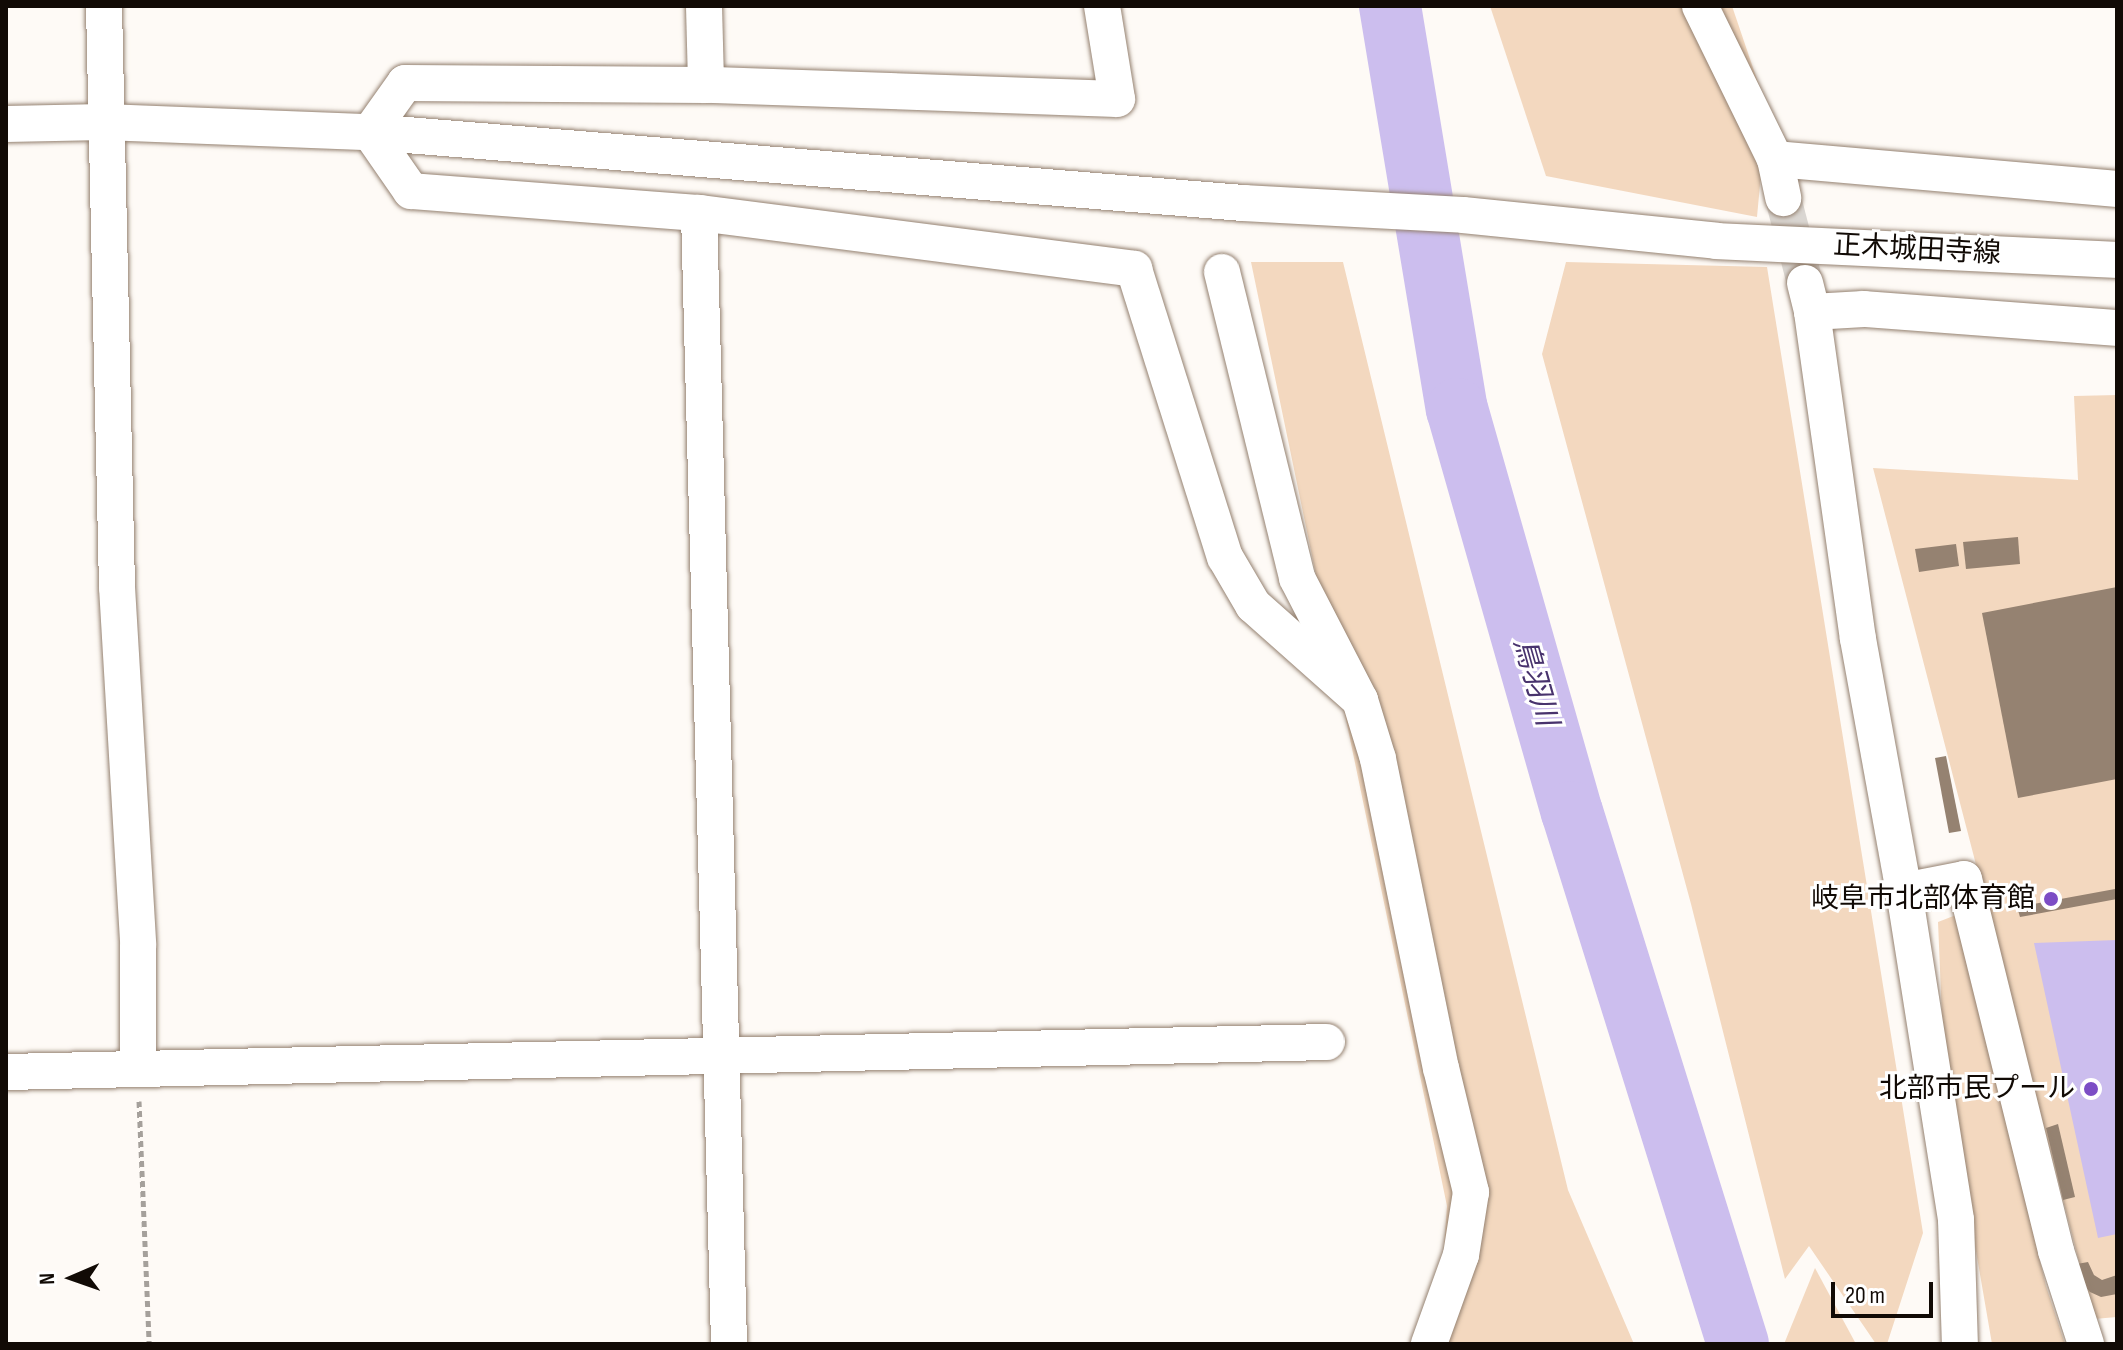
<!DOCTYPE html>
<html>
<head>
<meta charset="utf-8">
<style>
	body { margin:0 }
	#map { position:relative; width:2123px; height:1350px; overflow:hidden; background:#fefaf6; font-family:"Sofia Sans Condensed","Noto Sans JP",sans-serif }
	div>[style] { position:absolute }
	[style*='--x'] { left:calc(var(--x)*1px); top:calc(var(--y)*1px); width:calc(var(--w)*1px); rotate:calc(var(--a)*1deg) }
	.green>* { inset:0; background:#f3d8bf }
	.water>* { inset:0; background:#ccbeee }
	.river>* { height:62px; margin:-31px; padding:0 31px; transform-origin:31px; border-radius:31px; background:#ccbeee }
	.building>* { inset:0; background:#958271 }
	.minor-tunnel>* { height:36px; margin-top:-18px; transform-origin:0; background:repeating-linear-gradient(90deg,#dad6d2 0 36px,transparent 0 54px) }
	.path>* { height:5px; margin-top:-2.5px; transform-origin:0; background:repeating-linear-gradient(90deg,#a5a09b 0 6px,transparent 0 10px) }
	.roads { filter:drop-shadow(0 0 2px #948170) drop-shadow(0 0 2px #948170) }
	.minor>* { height:36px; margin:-18px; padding:0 18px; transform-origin:18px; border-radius:18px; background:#fff }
	.dots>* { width:22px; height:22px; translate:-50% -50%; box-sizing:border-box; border:4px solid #fff; border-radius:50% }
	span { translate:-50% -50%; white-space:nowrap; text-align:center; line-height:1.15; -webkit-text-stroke:6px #fff; paint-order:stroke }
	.street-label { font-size:28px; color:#110a05 }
	.poi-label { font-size:28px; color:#110a05 }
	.right { translate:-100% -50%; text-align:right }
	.water-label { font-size:30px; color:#48336d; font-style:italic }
	.frame { position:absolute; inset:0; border:8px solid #110a05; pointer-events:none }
	.north { position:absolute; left:32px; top:1238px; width:80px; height:80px; -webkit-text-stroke:6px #fff; paint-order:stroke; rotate:268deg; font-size:22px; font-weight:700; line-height:32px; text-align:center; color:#110a05 }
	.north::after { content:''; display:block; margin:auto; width:28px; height:36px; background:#110a05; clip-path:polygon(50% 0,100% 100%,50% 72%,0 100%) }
	.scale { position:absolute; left:1831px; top:1282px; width:102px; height:36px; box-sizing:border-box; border:4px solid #110a05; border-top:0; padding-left:10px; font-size:24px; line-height:28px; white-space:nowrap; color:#110a05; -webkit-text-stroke:6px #fff; paint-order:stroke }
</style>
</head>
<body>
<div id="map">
	<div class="green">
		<i style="clip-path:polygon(1490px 6px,1732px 6px,1767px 109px,1757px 217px,1546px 176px)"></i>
		<i style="clip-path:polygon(1251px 262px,1343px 262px,1568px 1190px,1634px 1344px,1437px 1344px,1447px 1206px)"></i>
		<i style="clip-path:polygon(1566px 262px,1767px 267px,1923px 1233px,1887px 1344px,1876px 1344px,1809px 1246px,1785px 1279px,1691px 904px,1542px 354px)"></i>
		<i style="clip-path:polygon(2117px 395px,2117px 1317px,2094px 1319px,1873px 468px,2078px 480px,2074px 396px)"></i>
		<i style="clip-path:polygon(1956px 915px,2046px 1286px,2065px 1344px,1992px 1344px,1944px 1065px,1938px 922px)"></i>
		<i style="clip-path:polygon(1815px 1268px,1856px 1344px,1784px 1344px)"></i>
	</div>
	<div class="water">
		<i style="clip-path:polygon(2117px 940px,2117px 1234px,2098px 1238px,2034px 943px)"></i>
	</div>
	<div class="river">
		<i style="--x:1390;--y:6;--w:409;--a:80.6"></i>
		<i style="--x:1457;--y:409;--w:419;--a:74.1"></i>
		<i style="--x:1572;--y:812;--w:557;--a:72.67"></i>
	</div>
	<div class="building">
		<i style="clip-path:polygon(2018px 537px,2020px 564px,1966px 569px,1963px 542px)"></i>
		<i style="clip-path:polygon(1956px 544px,1959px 566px,1919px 572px,1915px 549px)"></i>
		<i style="clip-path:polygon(2117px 587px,2117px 779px,2018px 798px,1982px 613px)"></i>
		<i style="clip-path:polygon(1946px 756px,1961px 831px,1949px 833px,1935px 758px)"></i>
		<i style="clip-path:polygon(2115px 889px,2117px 899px,2020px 917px,2017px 907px)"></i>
		<i style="clip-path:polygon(2058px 1124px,2075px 1197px,2063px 1200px,2046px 1128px)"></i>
		<i style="clip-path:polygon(2088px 1262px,2094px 1275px,2102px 1280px,2117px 1275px,2117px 1294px,2101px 1297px,2090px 1292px,2081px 1282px,2077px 1264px)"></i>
	</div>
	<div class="minor-tunnel">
		<i style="--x:1783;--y:198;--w:88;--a:75.5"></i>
	</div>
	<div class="path">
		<i style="--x:139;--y:1101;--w:243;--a:87.6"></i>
	</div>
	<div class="roads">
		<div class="minor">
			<i style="--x:104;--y:6;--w:581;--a:88.72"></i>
			<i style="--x:117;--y:587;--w:359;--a:86.6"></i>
			<i style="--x:138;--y:945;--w:123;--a:90"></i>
			<i style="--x:704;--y:6;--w:79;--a:88.5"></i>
			<i style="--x:1102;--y:6;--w:94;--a:80.8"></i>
			<i style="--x:1117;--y:99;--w:411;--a:-178"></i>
			<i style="--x:706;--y:85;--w:301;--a:-179.6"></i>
			<i style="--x:405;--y:83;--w:60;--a:125.5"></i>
			<i style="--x:370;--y:132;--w:72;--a:55.2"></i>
			<i style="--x:411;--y:191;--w:289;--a:4.4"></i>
			<i style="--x:699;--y:213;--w:439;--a:7.3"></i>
			<i style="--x:1134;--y:269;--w:302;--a:72.5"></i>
			<i style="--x:1225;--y:557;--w:56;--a:59.7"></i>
			<i style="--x:1253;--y:605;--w:143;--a:41.6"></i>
			<i style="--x:1700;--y:6;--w:170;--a:63.9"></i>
			<i style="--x:1775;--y:159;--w:40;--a:78"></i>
			<i style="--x:6;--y:124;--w:98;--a:-1.2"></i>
			<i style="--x:104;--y:122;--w:266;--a:2.2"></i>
			<i style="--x:370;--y:132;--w:876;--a:4.65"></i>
			<i style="--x:1243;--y:203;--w:220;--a:3.1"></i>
			<i style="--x:1463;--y:215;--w:255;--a:5.8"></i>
			<i style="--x:1717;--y:241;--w:400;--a:2.7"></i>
			<i style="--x:1775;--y:159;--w:343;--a:5"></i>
			<i style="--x:699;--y:213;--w:1131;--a:88.48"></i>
			<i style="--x:1222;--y:272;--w:315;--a:76.2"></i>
			<i style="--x:1297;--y:578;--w:137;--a:62.7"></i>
			<i style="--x:1360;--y:700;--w:62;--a:73"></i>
			<i style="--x:1378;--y:759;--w:315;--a:78.5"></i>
			<i style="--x:1441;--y:1068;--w:128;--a:76.4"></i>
			<i style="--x:1471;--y:1192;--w:64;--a:99"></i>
			<i style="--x:1461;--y:1255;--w:95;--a:109.8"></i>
			<i style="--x:1805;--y:283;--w:30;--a:76"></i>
			<i style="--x:1812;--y:312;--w:330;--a:82"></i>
			<i style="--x:1858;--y:639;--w:256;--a:79.7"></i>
			<i style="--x:1904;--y:891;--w:333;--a:81"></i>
			<i style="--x:1956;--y:1220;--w:124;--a:88.2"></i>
			<i style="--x:1812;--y:312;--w:52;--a:-3.3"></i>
			<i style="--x:1864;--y:309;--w:254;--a:4.3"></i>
			<i style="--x:1904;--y:891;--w:61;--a:-11.3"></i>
			<i style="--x:1964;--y:879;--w:383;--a:76.1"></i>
			<i style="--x:2056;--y:1251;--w:98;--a:72.1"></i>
			<i style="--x:6;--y:1072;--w:1321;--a:-1.3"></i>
		</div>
	</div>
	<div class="dots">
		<i style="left:2051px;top:899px;background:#7c4dc5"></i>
		<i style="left:2091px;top:1089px;background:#7c4dc5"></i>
	</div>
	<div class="street-label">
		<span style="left:1917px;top:250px;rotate:3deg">正木城田寺線</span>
	</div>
	<div class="poi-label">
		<span class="right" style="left:2035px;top:899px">岐阜市北部体育館</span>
		<span class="right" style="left:2075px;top:1089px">北部市民プール</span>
	</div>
	<div class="water-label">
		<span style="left:1535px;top:682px;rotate:74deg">鳥羽川</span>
	</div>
	<div class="frame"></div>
	<div class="north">N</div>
	<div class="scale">20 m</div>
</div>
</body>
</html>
